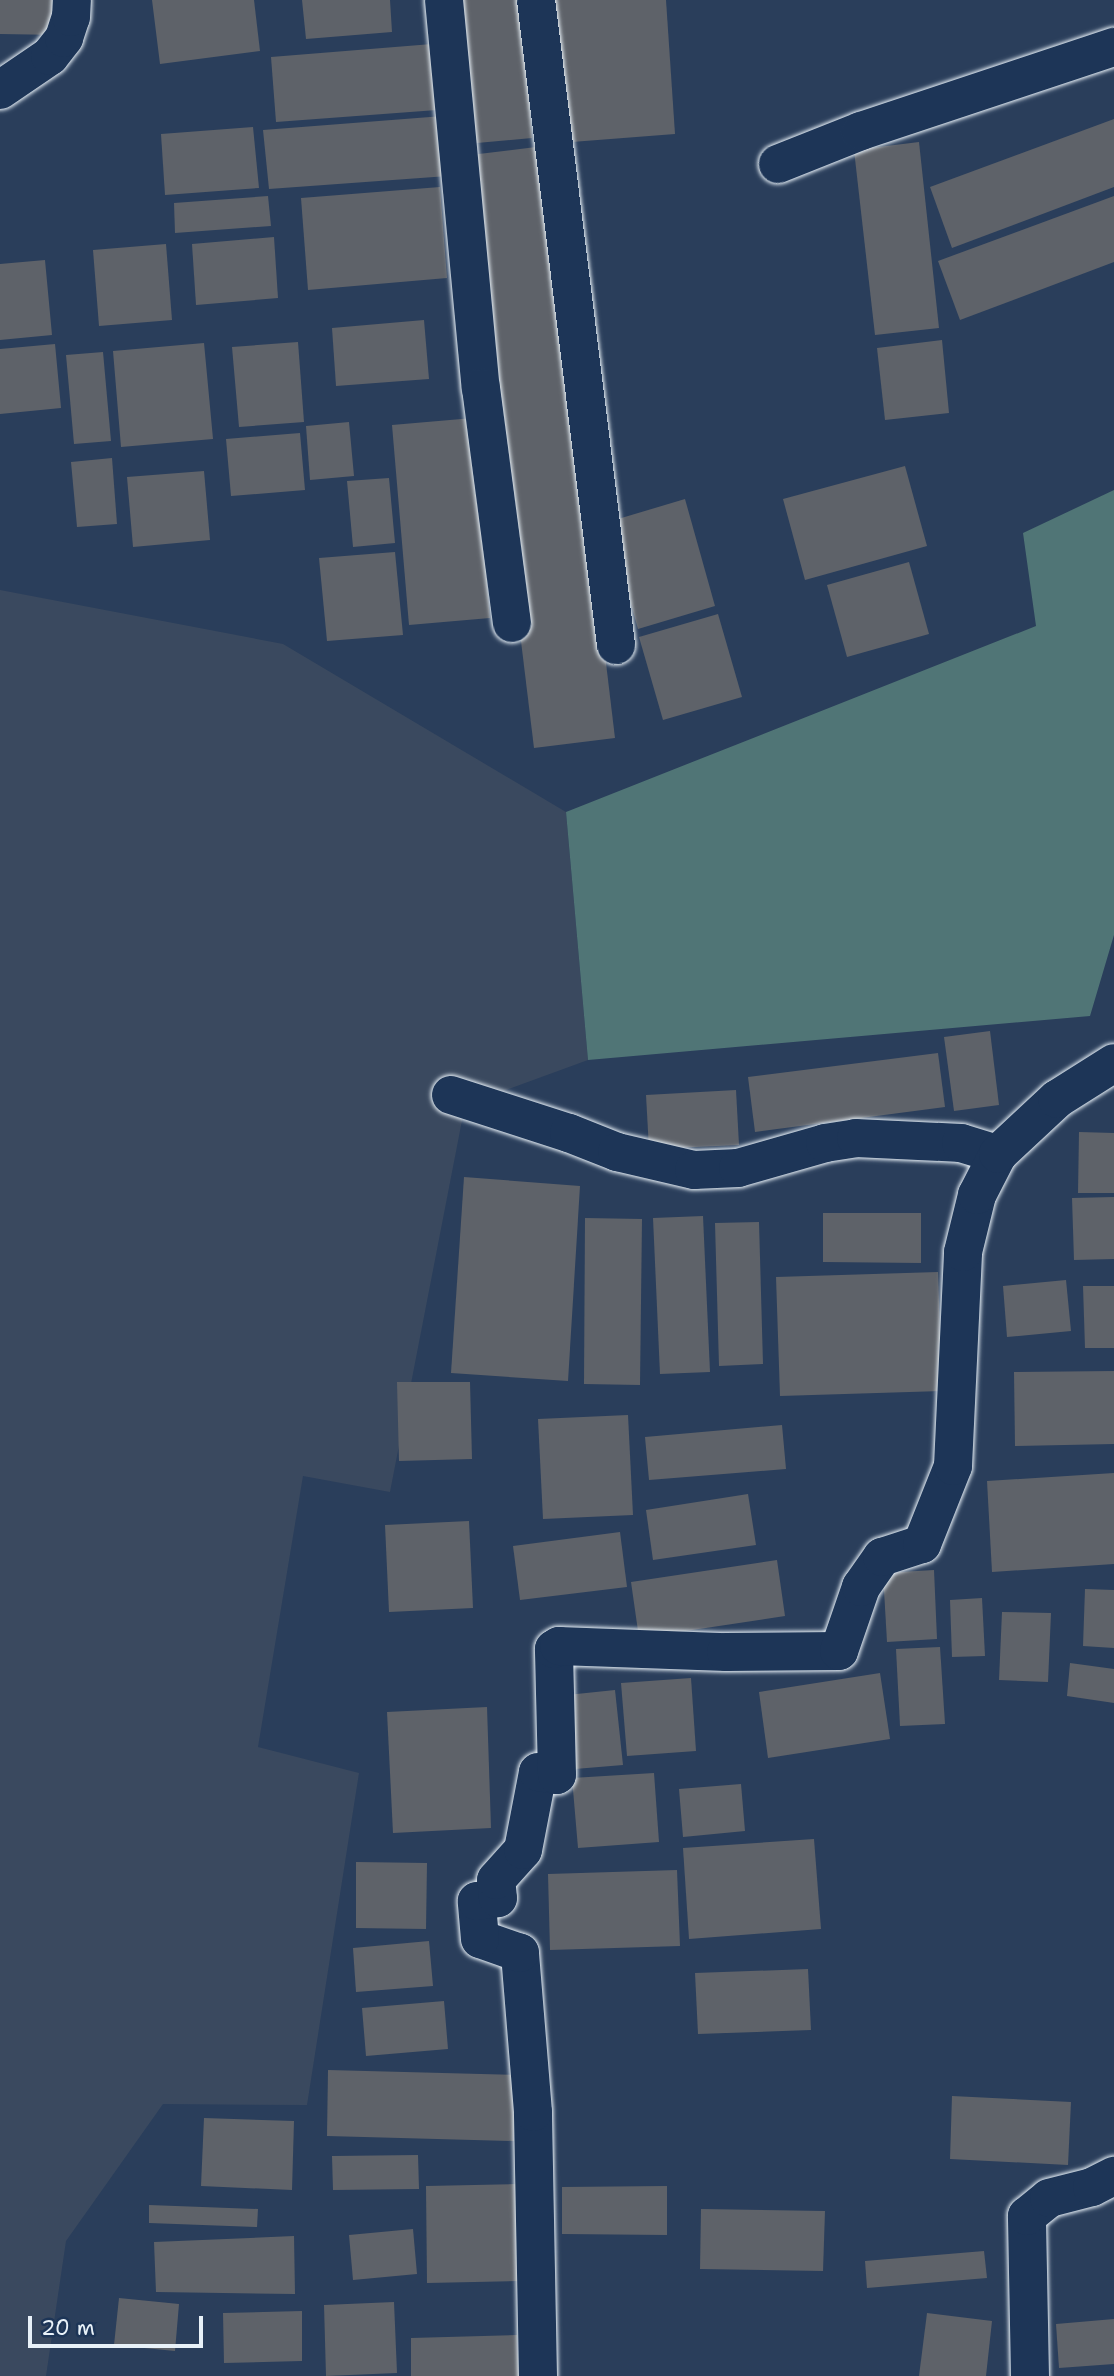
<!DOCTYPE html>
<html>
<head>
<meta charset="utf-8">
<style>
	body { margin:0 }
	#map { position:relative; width:1114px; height:2376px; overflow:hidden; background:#2a3e5b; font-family:"Shantell Sans",sans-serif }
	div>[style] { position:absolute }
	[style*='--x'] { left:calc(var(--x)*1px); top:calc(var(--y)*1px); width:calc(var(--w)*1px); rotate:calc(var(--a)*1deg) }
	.built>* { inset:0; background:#3a495f }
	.green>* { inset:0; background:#507576 }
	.building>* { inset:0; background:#5e6269 }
	.roads { filter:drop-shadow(0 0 2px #e8f1f8) drop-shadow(0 0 2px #e8f1f8) }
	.minor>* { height:38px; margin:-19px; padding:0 19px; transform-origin:19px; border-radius:19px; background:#1d3557 }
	span { translate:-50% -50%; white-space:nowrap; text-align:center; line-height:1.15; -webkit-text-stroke:7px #1d3557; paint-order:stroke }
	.scale { position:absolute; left:28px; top:2316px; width:175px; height:32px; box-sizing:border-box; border:4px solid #e8f1f8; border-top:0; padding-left:9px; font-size:21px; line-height:24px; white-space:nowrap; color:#e8f1f8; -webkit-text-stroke:5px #1d3557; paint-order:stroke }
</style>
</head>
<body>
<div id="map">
	<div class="built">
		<i style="clip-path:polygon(0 590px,283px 644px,566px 812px,588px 1060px,465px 1105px,390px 1492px,303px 1476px,258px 1747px,359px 1773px,307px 2105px,163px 2104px,66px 2241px,46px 2376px,0 2376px)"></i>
	</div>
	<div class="green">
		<i style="clip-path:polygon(1114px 490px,1114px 935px,1090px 1016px,588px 1060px,566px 812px,1036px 626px,1023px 533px)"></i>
	</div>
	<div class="building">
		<i style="clip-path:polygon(0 0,60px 0,60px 35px,0 34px)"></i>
		<i style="clip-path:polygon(152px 0,254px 0,260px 51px,160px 64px)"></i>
		<i style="clip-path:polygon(302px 0,390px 0,392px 32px,306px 39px)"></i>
		<i style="clip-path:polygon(455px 0,521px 0,532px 138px,466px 144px)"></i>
		<i style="clip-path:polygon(549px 0,666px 0,675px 134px,559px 143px)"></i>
		<i style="clip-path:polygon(432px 44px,437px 110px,276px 122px,271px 57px)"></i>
		<i style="clip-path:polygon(443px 116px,448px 176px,269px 189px,263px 130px)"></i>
		<i style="clip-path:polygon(1114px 119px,1114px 187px,952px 248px,930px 187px)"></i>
		<i style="clip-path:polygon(253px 127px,259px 188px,165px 195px,161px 134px)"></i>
		<i style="clip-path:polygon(919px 142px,939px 328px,875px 335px,854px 150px)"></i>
		<i style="clip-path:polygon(544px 146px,615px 738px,534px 748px,462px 156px)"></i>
		<i style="clip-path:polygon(440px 187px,447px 278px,308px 290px,301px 198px)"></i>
		<i style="clip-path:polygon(268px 196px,271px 226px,175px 233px,174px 203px)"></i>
		<i style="clip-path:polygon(1114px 196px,1114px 262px,960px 320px,938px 261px)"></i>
		<i style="clip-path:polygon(274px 237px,278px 298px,196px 305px,192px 244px)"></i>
		<i style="clip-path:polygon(166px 244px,172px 320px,99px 326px,93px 250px)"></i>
		<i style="clip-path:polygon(45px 260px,52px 335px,0 340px,0 264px)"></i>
		<i style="clip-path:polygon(424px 320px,429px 379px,336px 386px,332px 328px)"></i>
		<i style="clip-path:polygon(942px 340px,949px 413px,885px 420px,877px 348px)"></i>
		<i style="clip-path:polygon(298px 342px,304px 422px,239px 427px,232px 347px)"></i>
		<i style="clip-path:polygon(204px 343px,213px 439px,121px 447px,113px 351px)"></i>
		<i style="clip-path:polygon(55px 344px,61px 408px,0 414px,0 349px)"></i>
		<i style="clip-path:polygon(103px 352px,111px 441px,74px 444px,66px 355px)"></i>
		<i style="clip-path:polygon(473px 418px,490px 618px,409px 625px,392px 425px)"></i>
		<i style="clip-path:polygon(349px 422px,354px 476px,310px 480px,306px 426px)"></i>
		<i style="clip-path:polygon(300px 433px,305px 490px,231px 496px,226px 439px)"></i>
		<i style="clip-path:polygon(112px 458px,117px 524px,77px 527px,71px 462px)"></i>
		<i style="clip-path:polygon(905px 466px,927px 546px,805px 580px,783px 499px)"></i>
		<i style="clip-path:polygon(204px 471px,210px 540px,133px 547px,127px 477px)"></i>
		<i style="clip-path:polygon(389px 478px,395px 543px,353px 547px,347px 481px)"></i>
		<i style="clip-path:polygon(685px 499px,715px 606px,638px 629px,608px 522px)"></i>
		<i style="clip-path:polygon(395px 552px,403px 635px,327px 641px,319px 558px)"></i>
		<i style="clip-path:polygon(909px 562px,929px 634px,847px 657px,827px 585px)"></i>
		<i style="clip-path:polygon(718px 614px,742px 697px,663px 720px,639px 637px)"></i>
		<i style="clip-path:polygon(990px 1031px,999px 1105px,954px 1111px,944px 1037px)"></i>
		<i style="clip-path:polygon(938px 1053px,945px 1107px,755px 1132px,748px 1077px)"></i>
		<i style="clip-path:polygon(736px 1090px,739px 1145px,649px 1149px,646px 1095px)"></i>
		<i style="clip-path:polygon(1079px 1132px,1114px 1133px,1114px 1193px,1078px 1193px)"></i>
		<i style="clip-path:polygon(464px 1177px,580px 1186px,568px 1381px,451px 1373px)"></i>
		<i style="clip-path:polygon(1114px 1197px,1114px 1259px,1074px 1260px,1072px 1198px)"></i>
		<i style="clip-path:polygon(823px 1213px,921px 1213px,921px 1263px,823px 1262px)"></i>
		<i style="clip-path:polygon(703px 1216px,710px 1372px,660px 1374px,653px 1218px)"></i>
		<i style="clip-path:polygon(585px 1218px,642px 1219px,640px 1385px,584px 1384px)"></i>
		<i style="clip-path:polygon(759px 1222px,763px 1364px,719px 1366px,715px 1223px)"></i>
		<i style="clip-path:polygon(938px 1272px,942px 1391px,780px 1396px,776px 1277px)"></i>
		<i style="clip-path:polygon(1066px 1280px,1071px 1331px,1007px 1337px,1003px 1286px)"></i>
		<i style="clip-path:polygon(1083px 1286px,1114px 1286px,1114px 1348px,1085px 1348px)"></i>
		<i style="clip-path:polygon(1114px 1371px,1114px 1444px,1015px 1446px,1014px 1372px)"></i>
		<i style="clip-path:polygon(397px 1382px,470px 1382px,472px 1459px,399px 1461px)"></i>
		<i style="clip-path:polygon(628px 1415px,633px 1515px,543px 1519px,538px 1419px)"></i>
		<i style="clip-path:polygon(782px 1425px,786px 1469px,649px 1480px,645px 1437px)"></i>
		<i style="clip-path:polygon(1114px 1473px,1114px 1564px,992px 1572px,987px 1481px)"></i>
		<i style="clip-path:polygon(748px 1494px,756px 1545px,653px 1560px,646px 1510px)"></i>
		<i style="clip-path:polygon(469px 1521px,473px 1608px,389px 1612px,385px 1525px)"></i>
		<i style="clip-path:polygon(620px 1532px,627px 1587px,520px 1600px,513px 1546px)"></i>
		<i style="clip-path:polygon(777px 1560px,785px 1616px,639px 1638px,631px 1582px)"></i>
		<i style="clip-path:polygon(934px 1570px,937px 1639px,887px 1642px,883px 1573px)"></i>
		<i style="clip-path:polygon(1085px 1589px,1114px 1590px,1114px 1648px,1083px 1646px)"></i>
		<i style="clip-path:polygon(982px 1598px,985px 1656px,952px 1657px,950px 1600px)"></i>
		<i style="clip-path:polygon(1002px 1612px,1051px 1613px,1048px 1682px,999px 1680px)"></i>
		<i style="clip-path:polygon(940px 1647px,945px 1724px,900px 1726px,896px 1649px)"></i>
		<i style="clip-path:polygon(1070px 1663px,1114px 1669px,1114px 1703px,1067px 1696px)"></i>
		<i style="clip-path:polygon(880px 1673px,890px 1739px,768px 1758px,759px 1692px)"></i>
		<i style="clip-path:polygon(691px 1678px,696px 1751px,627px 1756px,621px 1683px)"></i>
		<i style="clip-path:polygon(615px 1690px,623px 1765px,575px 1769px,567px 1695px)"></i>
		<i style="clip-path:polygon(487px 1707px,491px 1828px,393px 1833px,387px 1712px)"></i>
		<i style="clip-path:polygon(654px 1773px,659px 1842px,578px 1848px,572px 1778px)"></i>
		<i style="clip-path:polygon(741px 1784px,745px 1831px,683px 1837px,679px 1789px)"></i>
		<i style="clip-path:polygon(814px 1839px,821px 1929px,689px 1939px,683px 1848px)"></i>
		<i style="clip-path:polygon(356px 1862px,427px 1863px,426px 1929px,356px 1928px)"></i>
		<i style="clip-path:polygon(677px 1870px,680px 1946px,550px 1950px,548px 1874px)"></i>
		<i style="clip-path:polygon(429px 1941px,433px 1986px,356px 1992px,353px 1948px)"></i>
		<i style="clip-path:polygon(808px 1969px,811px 2030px,698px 2034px,695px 1973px)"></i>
		<i style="clip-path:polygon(444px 2001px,448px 2049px,366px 2056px,362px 2008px)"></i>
		<i style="clip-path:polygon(328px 2070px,516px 2075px,514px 2141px,327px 2136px)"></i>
		<i style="clip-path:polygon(952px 2096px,1071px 2102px,1068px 2165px,950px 2159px)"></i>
		<i style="clip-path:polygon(204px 2118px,294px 2121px,292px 2190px,201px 2186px)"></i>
		<i style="clip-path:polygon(418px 2155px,419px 2189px,333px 2190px,332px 2156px)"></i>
		<i style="clip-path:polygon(516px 2184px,518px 2281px,427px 2283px,426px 2186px)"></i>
		<i style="clip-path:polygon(667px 2186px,667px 2235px,562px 2234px,562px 2187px)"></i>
		<i style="clip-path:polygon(149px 2205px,258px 2209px,257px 2227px,149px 2223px)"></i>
		<i style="clip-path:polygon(701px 2209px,825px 2211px,823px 2271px,700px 2269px)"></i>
		<i style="clip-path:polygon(413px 2229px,417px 2274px,353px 2280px,349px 2235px)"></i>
		<i style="clip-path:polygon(294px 2236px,295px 2294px,156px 2292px,154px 2242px)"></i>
		<i style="clip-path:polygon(984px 2251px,987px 2278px,867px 2288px,865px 2261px)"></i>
		<i style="clip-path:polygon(119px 2298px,179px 2304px,175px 2351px,114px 2345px)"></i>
		<i style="clip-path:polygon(394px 2302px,397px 2373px,326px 2376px,324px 2305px)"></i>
		<i style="clip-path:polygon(302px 2311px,302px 2361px,224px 2363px,223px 2313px)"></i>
		<i style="clip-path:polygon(927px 2313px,992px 2321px,986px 2376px,919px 2376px)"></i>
		<i style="clip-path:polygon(1114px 2319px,1114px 2364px,1059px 2368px,1056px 2324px)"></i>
		<i style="clip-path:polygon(517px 2335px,519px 2376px,411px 2376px,411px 2338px)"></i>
	</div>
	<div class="roads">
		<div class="minor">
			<i style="--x:444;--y:0;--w:390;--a:84.6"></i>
			<i style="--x:481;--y:388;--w:237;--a:82.5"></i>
			<i style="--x:536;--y:0;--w:650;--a:82.93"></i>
			<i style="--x:0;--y:90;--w:60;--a:-34.2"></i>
			<i style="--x:50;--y:56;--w:23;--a:-52"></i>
			<i style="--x:64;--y:38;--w:22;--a:-72"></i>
			<i style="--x:71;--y:17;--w:17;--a:-87"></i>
			<i style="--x:778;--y:164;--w:89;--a:-21.7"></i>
			<i style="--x:861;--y:131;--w:267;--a:-18.4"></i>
			<i style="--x:451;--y:1095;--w:124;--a:17.9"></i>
			<i style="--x:569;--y:1133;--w:52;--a:21.6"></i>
			<i style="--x:617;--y:1152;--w:79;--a:13.2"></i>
			<i style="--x:694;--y:1170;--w:44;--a:-2.6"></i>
			<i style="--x:738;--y:1168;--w:91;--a:-16"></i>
			<i style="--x:825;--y:1143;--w:31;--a:-9"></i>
			<i style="--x:856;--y:1138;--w:105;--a:2.7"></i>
			<i style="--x:961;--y:1143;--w:39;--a:17"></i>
			<i style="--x:538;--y:2376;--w:264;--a:-91.1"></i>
			<i style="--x:533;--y:2112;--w:160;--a:-94.7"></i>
			<i style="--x:520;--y:1953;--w:42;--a:-160.7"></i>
			<i style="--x:480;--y:1939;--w:38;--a:-95"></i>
			<i style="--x:477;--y:1901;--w:21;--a:-8"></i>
			<i style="--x:498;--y:1898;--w:18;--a:-96"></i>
			<i style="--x:496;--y:1880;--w:40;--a:-48"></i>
			<i style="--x:523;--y:1850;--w:79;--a:-79.1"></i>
			<i style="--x:538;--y:1772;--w:19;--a:9"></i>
			<i style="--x:557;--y:1775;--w:126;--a:-91.4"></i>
			<i style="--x:554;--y:1649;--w:6;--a:-31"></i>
			<i style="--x:559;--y:1646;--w:167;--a:2.1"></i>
			<i style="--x:726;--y:1652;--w:113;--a:-0.5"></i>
			<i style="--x:839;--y:1651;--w:68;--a:-71"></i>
			<i style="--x:861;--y:1587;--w:37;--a:-55"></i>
			<i style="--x:882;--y:1557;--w:42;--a:-18"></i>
			<i style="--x:922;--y:1544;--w:84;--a:-68.3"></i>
			<i style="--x:953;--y:1466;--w:214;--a:-87.3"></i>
			<i style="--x:963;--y:1252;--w:59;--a:-76.2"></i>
			<i style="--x:977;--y:1195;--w:46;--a:-62.9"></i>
			<i style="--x:998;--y:1154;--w:81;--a:-43"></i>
			<i style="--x:1057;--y:1099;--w:67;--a:-32.3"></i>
			<i style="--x:1030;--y:2376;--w:160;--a:-91.1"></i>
			<i style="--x:1027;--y:2216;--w:28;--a:-39"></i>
			<i style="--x:1049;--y:2198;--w:44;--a:-14.3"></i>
			<i style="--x:1092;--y:2187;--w:25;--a:-27"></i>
		</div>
	</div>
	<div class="scale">20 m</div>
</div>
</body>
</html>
